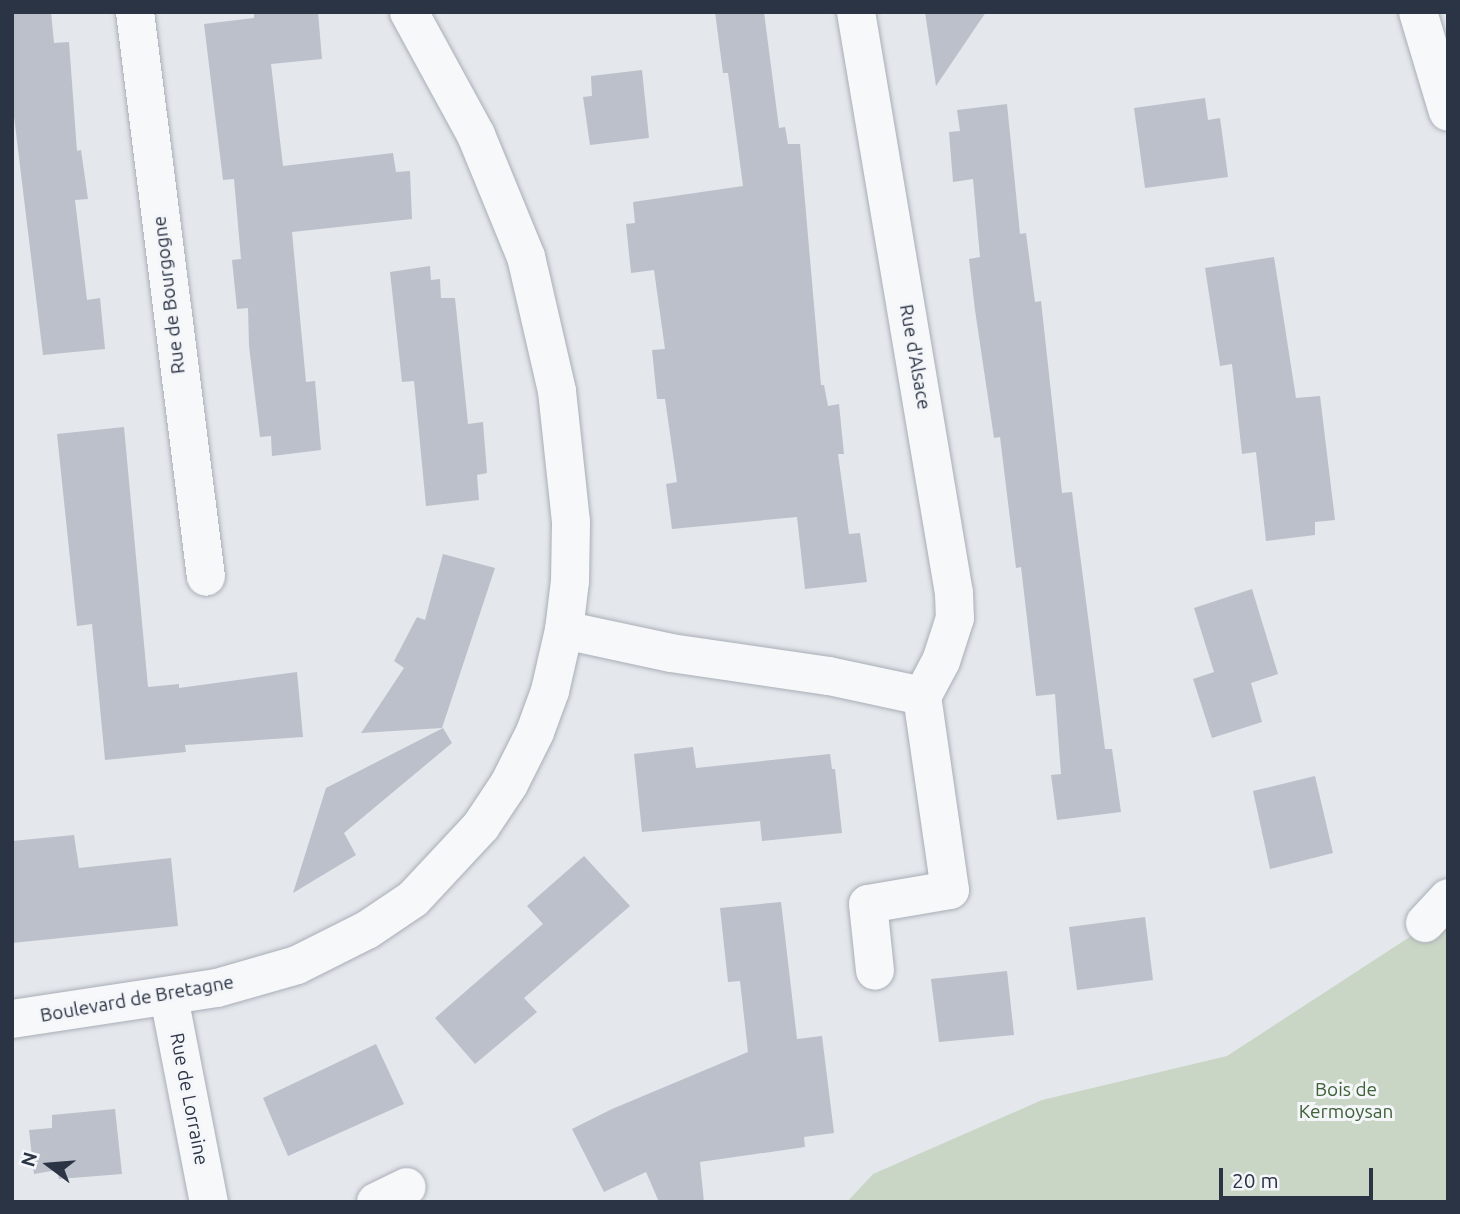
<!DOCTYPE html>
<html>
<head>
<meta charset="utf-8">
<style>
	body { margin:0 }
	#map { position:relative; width:1460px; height:1214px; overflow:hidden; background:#e4e7ec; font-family:Ubuntu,sans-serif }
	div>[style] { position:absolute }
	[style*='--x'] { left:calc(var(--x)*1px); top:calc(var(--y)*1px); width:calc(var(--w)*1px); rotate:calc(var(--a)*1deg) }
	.green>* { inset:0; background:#c9d6c5 }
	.building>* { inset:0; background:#bbc0ca }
	.roads { filter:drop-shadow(0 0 2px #a9aeb7) drop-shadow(0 0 2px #a9aeb7) }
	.minor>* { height:38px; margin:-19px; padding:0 19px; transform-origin:19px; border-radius:19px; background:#f7f8fa }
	span { translate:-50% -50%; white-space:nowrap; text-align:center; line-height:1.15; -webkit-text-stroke:6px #f4f6f9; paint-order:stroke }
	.street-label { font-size:19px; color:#2b3445 }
	.park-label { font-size:19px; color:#3f6138 }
	.frame { position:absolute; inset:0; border:14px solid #2b3445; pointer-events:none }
	.north { position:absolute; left:14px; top:1130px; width:70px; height:70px; -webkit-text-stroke:5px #f4f6f9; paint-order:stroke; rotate:286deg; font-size:19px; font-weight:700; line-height:28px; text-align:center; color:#2b3445 }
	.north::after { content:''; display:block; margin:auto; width:24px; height:32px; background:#2b3445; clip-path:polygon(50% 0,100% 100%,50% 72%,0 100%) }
	.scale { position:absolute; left:1219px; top:1168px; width:154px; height:32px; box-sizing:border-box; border:4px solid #2b3445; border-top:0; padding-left:9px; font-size:21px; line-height:24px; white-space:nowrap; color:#2b3445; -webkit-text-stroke:5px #f4f6f9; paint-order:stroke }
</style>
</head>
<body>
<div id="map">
	<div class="green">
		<i style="clip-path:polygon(1448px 912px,1448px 1202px,847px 1202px,873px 1174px,1042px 1100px,1227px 1056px)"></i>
	</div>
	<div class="building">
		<i style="clip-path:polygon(12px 12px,51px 12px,54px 43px,69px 42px,77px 151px,81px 150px,88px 199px,75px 200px,87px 300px,100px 298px,105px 349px,43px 355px,12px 100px)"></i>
		<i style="clip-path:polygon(254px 12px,318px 12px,322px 59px,271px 64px,283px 166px,393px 153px,396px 172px,410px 171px,412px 219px,292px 232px,306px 382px,315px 381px,321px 450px,272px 456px,271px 436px,260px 437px,249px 346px,248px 308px,237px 309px,232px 260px,241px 259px,234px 179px,223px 180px,204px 24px,254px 18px)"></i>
		<i style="clip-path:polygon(715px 12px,764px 12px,779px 128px,785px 127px,788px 144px,800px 144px,821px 385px,824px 385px,828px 406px,839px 404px,844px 454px,838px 454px,849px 534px,860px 533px,867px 582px,805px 589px,797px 517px,672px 529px,666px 484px,677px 482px,665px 399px,657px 399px,652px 350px,665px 349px,654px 270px,631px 273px,626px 224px,635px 223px,633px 202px,743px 186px,728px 73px,723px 73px)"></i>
		<i style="clip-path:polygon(925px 12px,986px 12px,936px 86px)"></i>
		<i style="clip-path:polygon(642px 70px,649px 138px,590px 145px,583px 97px,592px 96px,591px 76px)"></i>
		<i style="clip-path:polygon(1205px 98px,1208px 120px,1220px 118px,1228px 177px,1145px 188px,1134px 108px)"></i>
		<i style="clip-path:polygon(1007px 104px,1020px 234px,1026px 233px,1035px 302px,1041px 301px,1062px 493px,1072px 492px,1105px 749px,1112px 749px,1121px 812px,1057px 820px,1051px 775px,1061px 774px,1055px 694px,1036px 696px,1021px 567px,1016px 568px,1000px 437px,994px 438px,975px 310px,969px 259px,980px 257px,973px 179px,953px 182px,949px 132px,960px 131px,957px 110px)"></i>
		<i style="clip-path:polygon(1274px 257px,1296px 398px,1320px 396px,1335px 520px,1315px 522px,1315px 535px,1266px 541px,1256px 452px,1242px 454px,1232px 364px,1220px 366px,1205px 268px)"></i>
		<i style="clip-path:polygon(430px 266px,431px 280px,440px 279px,441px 298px,455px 298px,468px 424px,483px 422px,487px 473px,477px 475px,479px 500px,426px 506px,414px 381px,402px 382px,390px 272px)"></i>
		<i style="clip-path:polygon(124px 427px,148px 687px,179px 684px,179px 688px,297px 672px,303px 737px,185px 745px,186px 752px,105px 760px,92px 624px,77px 626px,57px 434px)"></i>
		<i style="clip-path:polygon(443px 554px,495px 568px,442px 728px,361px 733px,404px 668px,394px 661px,417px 617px,425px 620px)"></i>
		<i style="clip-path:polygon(1252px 589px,1278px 674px,1251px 683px,1262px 722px,1212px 738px,1193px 679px,1214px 672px,1194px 608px)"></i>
		<i style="clip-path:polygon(443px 728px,452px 743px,344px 833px,356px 855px,293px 893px,326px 788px)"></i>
		<i style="clip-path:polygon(693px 747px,696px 768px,830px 754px,832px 769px,835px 769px,842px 833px,762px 841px,760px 821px,642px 832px,634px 754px)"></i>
		<i style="clip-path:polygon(1315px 776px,1333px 853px,1270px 869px,1253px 791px)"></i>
		<i style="clip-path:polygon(74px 835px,79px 868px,171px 858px,178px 926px,12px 943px,12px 841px)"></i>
		<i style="clip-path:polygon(584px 856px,630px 906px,524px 998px,537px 1012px,475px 1064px,435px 1018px,543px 924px,527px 906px)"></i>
		<i style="clip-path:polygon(781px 902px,797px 1039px,822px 1036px,834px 1133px,804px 1137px,805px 1147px,700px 1162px,704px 1202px,659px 1202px,646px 1172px,604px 1192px,572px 1129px,612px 1109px,748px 1052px,740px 981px,728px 982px,720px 908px)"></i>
		<i style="clip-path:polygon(1145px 917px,1153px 980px,1077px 990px,1069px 927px)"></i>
		<i style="clip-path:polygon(1007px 971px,1014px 1035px,939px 1042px,931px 979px)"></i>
		<i style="clip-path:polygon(376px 1044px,404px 1104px,288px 1156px,263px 1098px)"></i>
		<i style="clip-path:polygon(115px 1109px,122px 1174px,59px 1179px,57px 1170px,34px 1174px,29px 1130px,52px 1128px,52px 1115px)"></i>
	</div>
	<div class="roads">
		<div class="minor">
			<i style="--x:135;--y:12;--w:569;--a:82.84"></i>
			<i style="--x:856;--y:12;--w:589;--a:80.43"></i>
			<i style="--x:954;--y:593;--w:25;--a:88"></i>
			<i style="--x:955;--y:618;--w:45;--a:108"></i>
			<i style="--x:941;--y:661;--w:40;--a:118"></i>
			<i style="--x:922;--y:696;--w:196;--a:81.8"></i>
			<i style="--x:950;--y:890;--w:83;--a:170.3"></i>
			<i style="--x:868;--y:904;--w:67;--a:84"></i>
			<i style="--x:1418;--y:12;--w:104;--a:73.3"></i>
			<i style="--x:564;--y:630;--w:109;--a:12.1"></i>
			<i style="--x:671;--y:653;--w:160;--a:8.3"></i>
			<i style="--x:829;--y:676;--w:95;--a:12.1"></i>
			<i style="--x:1425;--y:923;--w:34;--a:-47"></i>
			<i style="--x:169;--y:997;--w:209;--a:79"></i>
			<i style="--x:12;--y:1019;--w:207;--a:-8.6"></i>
			<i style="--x:217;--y:988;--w:83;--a:-16"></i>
			<i style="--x:297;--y:965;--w:78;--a:-26.6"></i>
			<i style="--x:367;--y:930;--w:55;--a:-34"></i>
			<i style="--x:413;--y:899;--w:100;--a:-47"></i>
			<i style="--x:481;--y:826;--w:50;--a:-56.3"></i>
			<i style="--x:509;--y:784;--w:58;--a:-63.4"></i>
			<i style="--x:535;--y:732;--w:44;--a:-69.9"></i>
			<i style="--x:550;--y:691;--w:63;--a:-77.1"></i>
			<i style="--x:564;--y:630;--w:49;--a:-83"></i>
			<i style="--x:570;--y:581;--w:59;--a:-89"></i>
			<i style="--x:571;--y:522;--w:132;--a:-96.1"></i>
			<i style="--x:557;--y:391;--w:138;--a:-103"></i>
			<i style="--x:526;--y:257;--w:132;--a:-112.3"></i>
			<i style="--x:476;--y:135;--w:140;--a:-118.6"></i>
			<i style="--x:376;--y:1202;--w:34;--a:-26"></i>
		</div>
	</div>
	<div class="street-label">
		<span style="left:169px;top:295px;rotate:-97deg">Rue de Bourgogne</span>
		<span style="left:915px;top:357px;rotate:80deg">Rue d'Alsace</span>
		<span style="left:137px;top:999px;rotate:-10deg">Boulevard de Bretagne</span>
		<span style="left:189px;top:1099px;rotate:79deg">Rue de Lorraine</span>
	</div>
	<div class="park-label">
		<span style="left:1346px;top:1101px">Bois de<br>Kermoysan</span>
	</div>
	<div class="frame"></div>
	<div class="north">N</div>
	<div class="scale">20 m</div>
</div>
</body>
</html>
